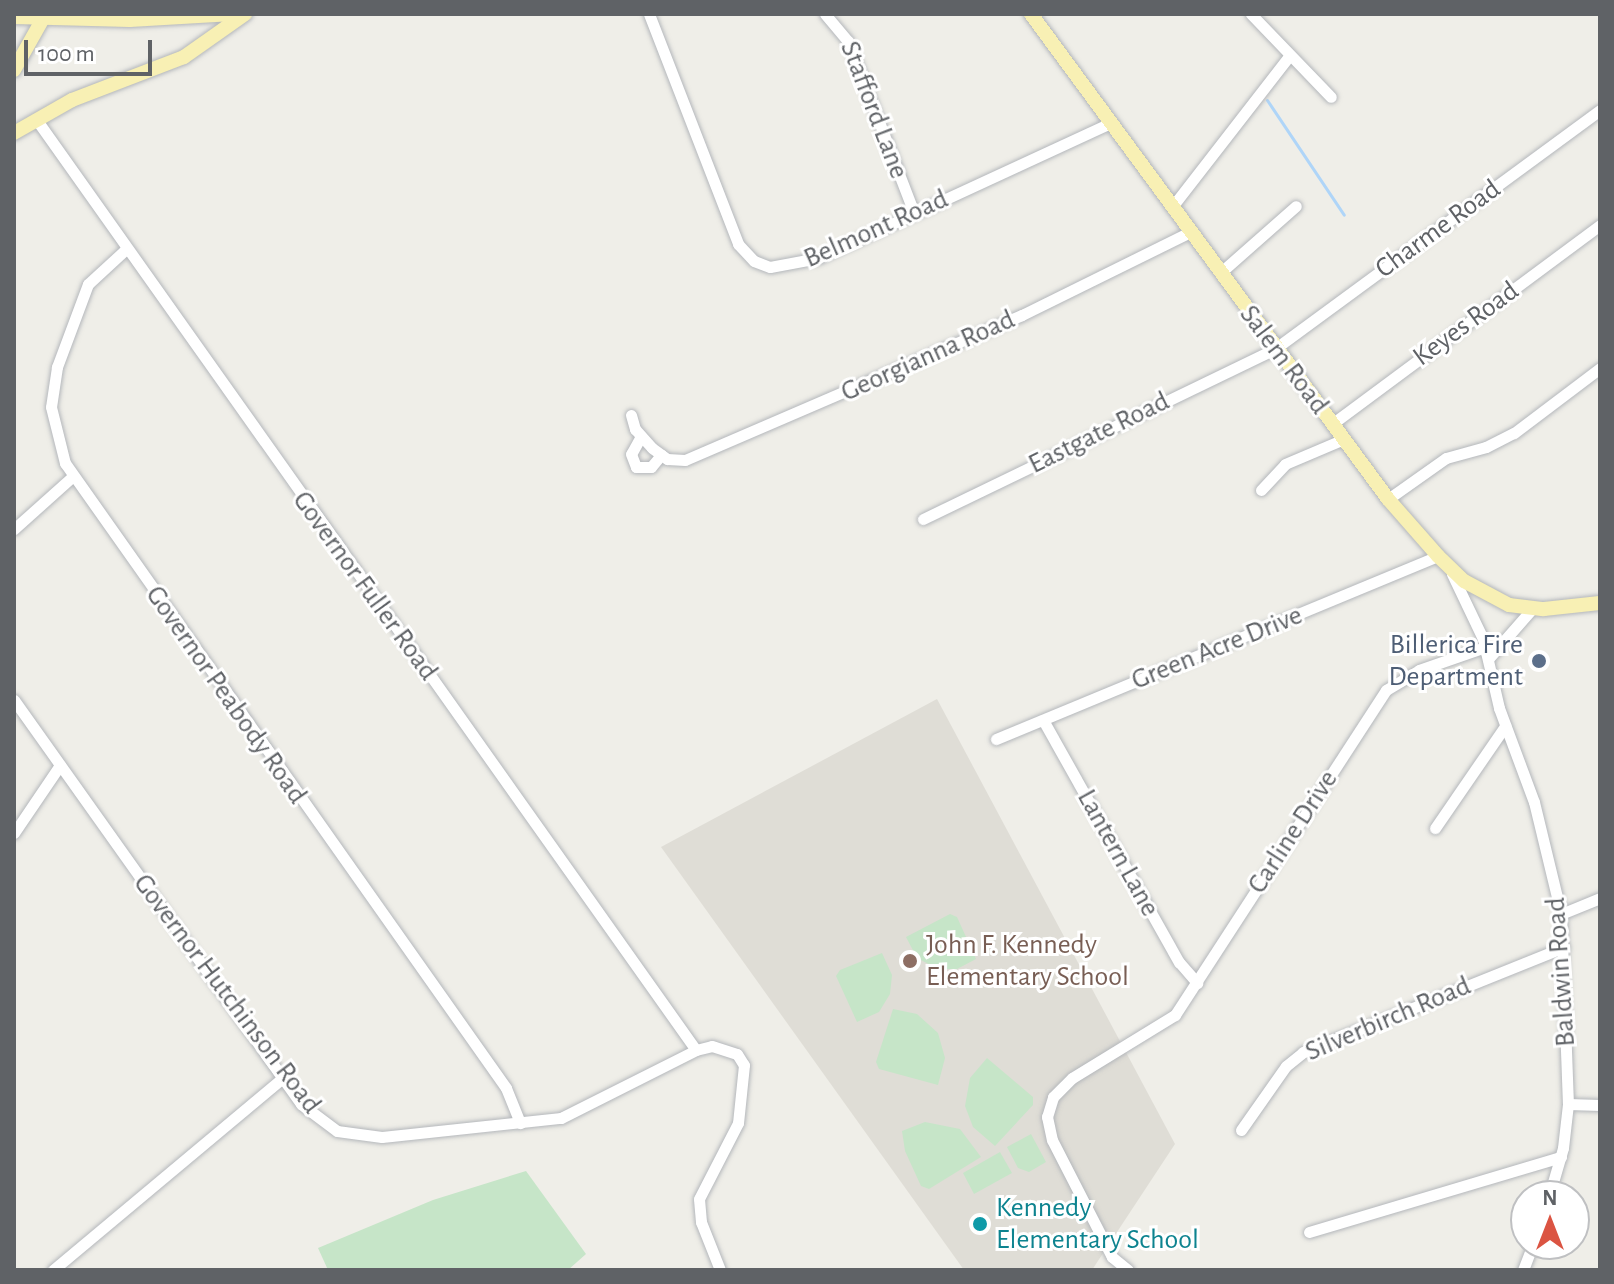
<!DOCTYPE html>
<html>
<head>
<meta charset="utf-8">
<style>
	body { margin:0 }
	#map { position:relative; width:1614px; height:1284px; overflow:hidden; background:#efeee8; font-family:"Alegreya Sans",sans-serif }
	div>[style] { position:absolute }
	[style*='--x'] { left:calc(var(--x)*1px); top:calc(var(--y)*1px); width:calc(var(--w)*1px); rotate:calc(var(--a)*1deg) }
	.education>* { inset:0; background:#dfddd6 }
	.green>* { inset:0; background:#c6e5c8 }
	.stream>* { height:3px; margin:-1.5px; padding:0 1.5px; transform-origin:1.5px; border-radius:1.5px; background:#afd5f8 }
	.roads { filter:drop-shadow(0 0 2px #b4b7bb) drop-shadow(0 0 2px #b4b7bb) }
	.minor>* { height:11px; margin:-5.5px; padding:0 5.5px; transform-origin:5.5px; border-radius:5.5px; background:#fff }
	.major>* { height:14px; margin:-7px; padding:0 7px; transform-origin:7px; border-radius:7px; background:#f8f0b4 }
	.dots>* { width:22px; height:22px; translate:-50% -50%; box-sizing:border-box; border:4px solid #fff; border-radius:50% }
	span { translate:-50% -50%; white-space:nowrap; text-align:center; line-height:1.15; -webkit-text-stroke:6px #fff; paint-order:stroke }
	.street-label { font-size:28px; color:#5f6266 }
	.service-label { font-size:28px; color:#4e5e75 }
	.right { translate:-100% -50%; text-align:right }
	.education-label { font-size:28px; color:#785e54 }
	.left { translate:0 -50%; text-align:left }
	.culture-label { font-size:28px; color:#0d838f }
	.frame { position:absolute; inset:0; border:16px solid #5f6266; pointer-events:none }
	.north { position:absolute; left:1510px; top:1180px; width:80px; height:80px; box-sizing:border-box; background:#fff; border:2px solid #bfc0c2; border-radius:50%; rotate:0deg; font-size:22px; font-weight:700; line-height:32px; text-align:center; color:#5f6266 }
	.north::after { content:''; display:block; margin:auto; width:28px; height:36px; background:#db5442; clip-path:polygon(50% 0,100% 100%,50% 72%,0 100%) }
	.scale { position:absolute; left:24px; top:40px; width:128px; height:36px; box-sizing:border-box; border:4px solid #5f6266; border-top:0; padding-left:10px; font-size:24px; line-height:28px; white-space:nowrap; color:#5f6266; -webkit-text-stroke:6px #fff; paint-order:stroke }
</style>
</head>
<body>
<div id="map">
	<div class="education">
		<i style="clip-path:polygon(937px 699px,1175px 1144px,1092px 1270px,964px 1270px,661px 847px)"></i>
	</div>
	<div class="green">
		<i style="clip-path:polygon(950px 914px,957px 917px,976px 959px,957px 969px,938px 969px,917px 958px,906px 937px)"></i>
		<i style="clip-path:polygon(882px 953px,892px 975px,890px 994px,879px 1012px,857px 1022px,836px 976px,840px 970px)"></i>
		<i style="clip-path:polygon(893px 1009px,917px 1014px,938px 1033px,945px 1058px,938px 1085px,879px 1069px,876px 1062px)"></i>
		<i style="clip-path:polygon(987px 1058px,1033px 1097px,1033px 1105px,995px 1146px,973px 1127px,965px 1106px,970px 1078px)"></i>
		<i style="clip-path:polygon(925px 1122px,960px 1129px,981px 1157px,929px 1189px,921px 1186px,905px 1151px,902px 1131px)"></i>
		<i style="clip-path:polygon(1031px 1134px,1046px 1162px,1029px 1172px,1018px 1168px,1007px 1147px)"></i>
		<i style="clip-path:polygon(1000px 1152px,1012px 1173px,974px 1194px,963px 1173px)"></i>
		<i style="clip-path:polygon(526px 1171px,586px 1254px,568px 1270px,328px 1270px,318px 1248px,433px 1200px)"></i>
	</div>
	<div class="stream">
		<i style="--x:1267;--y:100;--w:138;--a:56.2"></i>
	</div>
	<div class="roads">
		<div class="minor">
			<i style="--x:649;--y:14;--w:247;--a:68.8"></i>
			<i style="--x:738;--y:244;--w:23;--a:47"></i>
			<i style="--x:754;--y:261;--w:17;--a:21"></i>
			<i style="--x:770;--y:267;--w:49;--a:-10.6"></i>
			<i style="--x:818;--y:258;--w:322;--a:-24.8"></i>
			<i style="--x:825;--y:14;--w:35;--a:50"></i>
			<i style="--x:848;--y:41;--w:184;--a:69"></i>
			<i style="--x:1251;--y:14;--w:115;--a:46.1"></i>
			<i style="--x:36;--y:119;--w:1141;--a:54.67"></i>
			<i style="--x:1172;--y:207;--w:191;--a:-52.2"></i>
			<i style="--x:125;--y:250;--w:50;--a:137.4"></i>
			<i style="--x:88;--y:284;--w:89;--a:110.5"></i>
			<i style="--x:57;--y:367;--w:40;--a:98.5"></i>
			<i style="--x:51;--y:407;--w:58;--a:76"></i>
			<i style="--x:65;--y:463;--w:765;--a:54.79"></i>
			<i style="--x:506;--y:1088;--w:38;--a:68"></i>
			<i style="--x:1220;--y:273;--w:101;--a:-41.4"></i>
			<i style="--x:631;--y:415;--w:15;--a:74"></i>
			<i style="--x:635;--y:429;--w:25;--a:48"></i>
			<i style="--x:652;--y:448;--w:19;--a:36"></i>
			<i style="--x:667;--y:459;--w:18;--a:3"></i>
			<i style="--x:685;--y:460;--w:367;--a:-23.3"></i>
			<i style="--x:1022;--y:315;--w:187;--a:-26.3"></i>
			<i style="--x:1332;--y:424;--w:334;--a:-36.6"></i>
			<i style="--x:640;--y:438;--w:18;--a:119"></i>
			<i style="--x:631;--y:454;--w:14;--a:69"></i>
			<i style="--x:636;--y:467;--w:15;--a:0"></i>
			<i style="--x:651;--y:467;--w:16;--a:-50"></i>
			<i style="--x:1261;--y:490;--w:35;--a:-47"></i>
			<i style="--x:1285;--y:464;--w:64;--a:-23"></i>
			<i style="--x:1388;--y:499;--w:71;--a:-35.3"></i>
			<i style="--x:1446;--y:458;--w:41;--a:-15.4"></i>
			<i style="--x:1486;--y:447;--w:31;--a:-27"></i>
			<i style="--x:1514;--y:433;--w:108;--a:-37.1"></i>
			<i style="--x:923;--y:519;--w:392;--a:-25.8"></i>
			<i style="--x:1276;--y:348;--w:402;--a:-36.3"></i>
			<i style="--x:14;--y:529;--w:78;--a:-41.9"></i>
			<i style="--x:1452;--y:574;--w:72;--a:64.5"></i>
			<i style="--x:1483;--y:639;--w:71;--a:76.9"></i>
			<i style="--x:1499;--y:708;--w:100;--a:69.6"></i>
			<i style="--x:1534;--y:802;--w:115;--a:76.4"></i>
			<i style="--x:1561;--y:914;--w:190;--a:87.9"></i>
			<i style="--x:1568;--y:1104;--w:44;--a:96.5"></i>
			<i style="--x:1563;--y:1148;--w:50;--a:106.3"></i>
			<i style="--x:1488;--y:659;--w:67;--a:-48.7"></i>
			<i style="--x:14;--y:700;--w:496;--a:54.6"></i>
			<i style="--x:301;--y:1104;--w:45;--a:36.9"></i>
			<i style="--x:337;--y:1131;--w:45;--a:7.6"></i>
			<i style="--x:382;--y:1137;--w:180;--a:-6.1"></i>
			<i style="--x:561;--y:1118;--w:151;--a:-26.7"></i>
			<i style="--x:696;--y:1050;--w:16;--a:-14"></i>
			<i style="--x:712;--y:1046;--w:26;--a:18"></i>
			<i style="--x:737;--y:1054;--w:13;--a:58"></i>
			<i style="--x:744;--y:1065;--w:58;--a:95.9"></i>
			<i style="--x:738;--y:1123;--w:85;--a:117.2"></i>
			<i style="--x:699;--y:1199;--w:23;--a:85"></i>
			<i style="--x:701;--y:1222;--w:52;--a:68.4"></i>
			<i style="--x:1043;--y:720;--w:278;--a:60.7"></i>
			<i style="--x:1179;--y:962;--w:28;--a:49"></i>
			<i style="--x:996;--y:739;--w:478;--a:-22.5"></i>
			<i style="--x:1435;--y:828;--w:124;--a:-55.5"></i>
			<i style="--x:14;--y:833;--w:82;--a:-55.9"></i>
			<i style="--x:1561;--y:914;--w:42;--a:-22.3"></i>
			<i style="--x:1568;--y:1104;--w:32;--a:2"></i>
			<i style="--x:1241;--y:1130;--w:78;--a:-54.9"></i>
			<i style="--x:1286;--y:1066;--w:22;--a:-39"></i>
			<i style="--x:1303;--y:1052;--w:281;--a:-21.9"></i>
			<i style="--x:1309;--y:1232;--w:263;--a:-16.6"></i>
			<i style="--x:53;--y:1270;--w:300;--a:-39.9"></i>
			<i style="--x:1128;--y:1270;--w:21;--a:-141"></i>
			<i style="--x:1112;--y:1257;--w:131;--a:-117.1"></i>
			<i style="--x:1052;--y:1140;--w:24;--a:-102"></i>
			<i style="--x:1047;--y:1117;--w:21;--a:-73"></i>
			<i style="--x:1053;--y:1097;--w:27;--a:-45"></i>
			<i style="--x:1072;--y:1078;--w:121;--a:-31.5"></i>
			<i style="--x:1175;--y:1015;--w:387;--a:-57"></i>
			<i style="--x:1386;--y:690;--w:39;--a:-31"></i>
			<i style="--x:1419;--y:670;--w:70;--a:-19.2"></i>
			<i style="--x:1523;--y:1270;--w:28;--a:-69"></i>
		</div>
		<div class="major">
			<i style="--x:1031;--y:14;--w:602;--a:53.64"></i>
			<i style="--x:1388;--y:499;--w:76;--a:48.7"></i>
			<i style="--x:1438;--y:556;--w:36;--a:44"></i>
			<i style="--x:1464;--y:581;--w:51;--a:28.1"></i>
			<i style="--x:1509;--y:605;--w:35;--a:7"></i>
			<i style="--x:1544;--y:609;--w:56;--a:-6.1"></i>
			<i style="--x:14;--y:17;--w:116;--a:1.5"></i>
			<i style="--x:130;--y:20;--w:103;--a:-3.3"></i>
			<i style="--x:14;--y:70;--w:63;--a:-60.6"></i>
			<i style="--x:14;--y:133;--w:67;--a:-29.6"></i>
			<i style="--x:72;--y:100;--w:120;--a:-21"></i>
			<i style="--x:184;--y:57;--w:75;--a:-35.2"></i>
		</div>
	</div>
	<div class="dots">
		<i style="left:1539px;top:661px;background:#5c6f8a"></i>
		<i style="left:910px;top:961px;background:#8d6e63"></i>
		<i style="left:980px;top:1224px;background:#0f9aa8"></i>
	</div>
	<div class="street-label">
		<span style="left:874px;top:110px;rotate:69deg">Stafford Lane</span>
		<span style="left:876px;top:229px;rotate:-24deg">Belmont Road</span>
		<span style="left:1438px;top:229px;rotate:-36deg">Charme Road</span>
		<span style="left:1466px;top:324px;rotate:-36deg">Keyes Road</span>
		<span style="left:928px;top:356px;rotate:-24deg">Georgianna Road</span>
		<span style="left:1284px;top:360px;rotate:53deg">Salem Road</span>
		<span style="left:1099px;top:433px;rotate:-26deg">Eastgate Road</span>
		<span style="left:365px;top:586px;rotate:54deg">Governor Fuller Road</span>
		<span style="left:1217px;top:648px;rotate:-22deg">Green Acre Drive</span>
		<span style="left:226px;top:695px;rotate:55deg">Governor Peabody Road</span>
		<span style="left:1293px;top:832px;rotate:-57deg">Carline Drive</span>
		<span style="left:1118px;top:853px;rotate:61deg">Lantern Lane</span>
		<span style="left:1561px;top:972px;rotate:-94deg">Baldwin Road</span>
		<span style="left:227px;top:994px;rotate:53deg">Governor Hutchinson Road</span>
		<span style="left:1388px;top:1019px;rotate:-23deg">Silverbirch Road</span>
	</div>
	<div class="service-label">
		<span class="right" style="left:1523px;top:661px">Billerica Fire<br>Department</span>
	</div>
	<div class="education-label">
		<span class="left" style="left:926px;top:961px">John F. Kennedy<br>Elementary School</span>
	</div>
	<div class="culture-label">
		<span class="left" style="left:996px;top:1224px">Kennedy<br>Elementary School</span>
	</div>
	<div class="frame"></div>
	<div class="north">N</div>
	<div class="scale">100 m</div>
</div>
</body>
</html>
